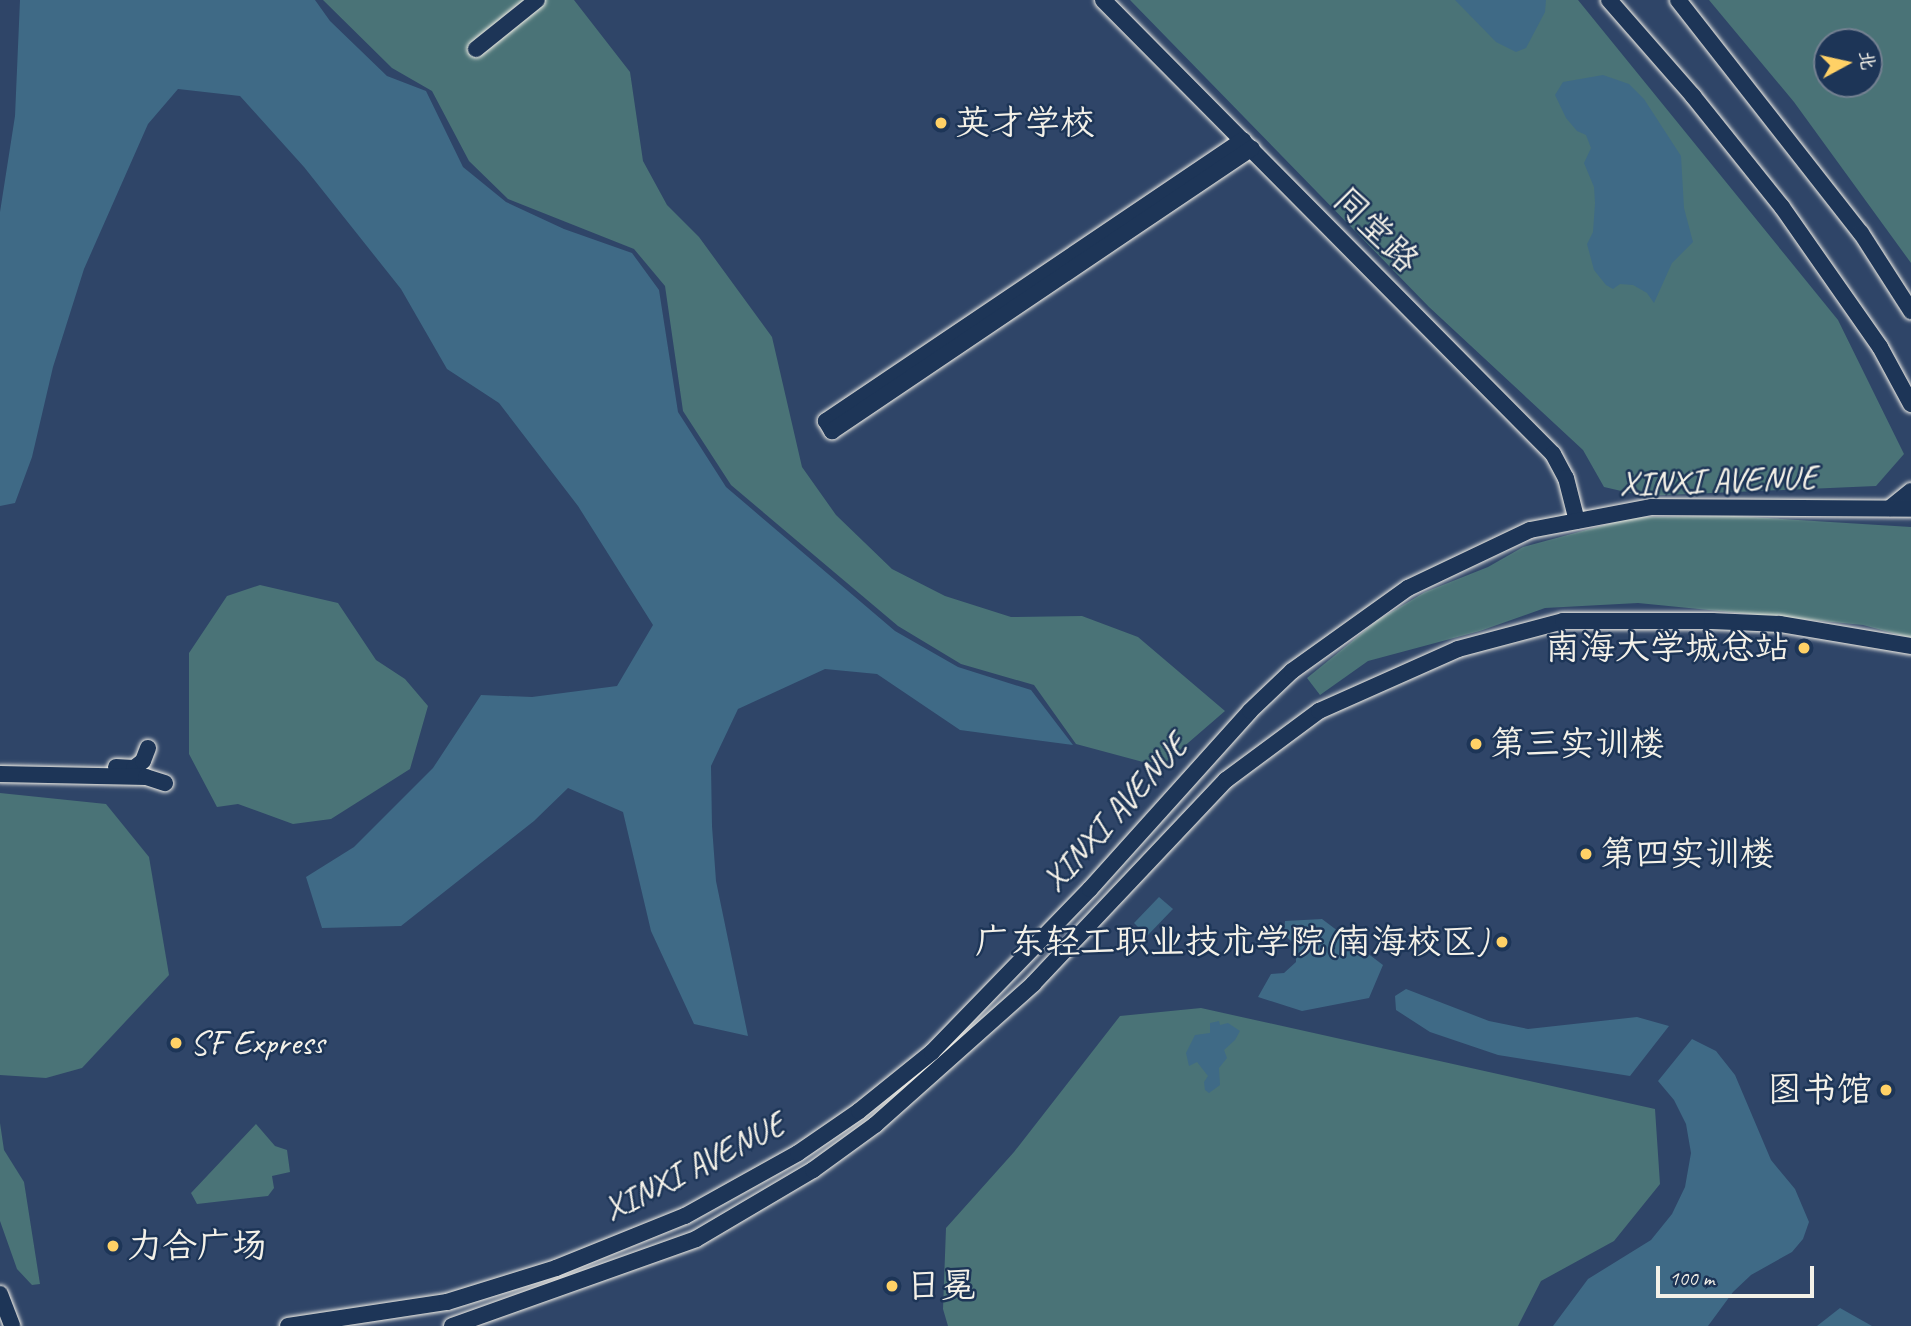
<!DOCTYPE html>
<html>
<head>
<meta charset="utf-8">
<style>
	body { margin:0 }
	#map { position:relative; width:1911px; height:1326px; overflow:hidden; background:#2f4568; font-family:Caveat,"LXGW WenKai TC",sans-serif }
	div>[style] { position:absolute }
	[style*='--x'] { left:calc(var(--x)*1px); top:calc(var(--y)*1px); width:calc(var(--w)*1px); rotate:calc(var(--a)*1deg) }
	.green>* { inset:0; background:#4a7377 }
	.water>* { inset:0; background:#3f6a86 }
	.roads { filter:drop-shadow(0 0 2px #f4f1e8) drop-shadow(0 0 2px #f4f1e8) }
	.secondary>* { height:16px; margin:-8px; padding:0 8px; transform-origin:8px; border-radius:8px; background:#1d3557 }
	.dots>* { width:19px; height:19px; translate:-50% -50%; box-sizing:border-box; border:4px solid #1d3557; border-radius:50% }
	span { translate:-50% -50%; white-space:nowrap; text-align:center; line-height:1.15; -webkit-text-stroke:5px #1d3557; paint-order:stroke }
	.poi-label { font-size:35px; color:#f4f1e8 }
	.left { translate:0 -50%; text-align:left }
	.right { translate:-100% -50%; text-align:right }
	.street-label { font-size:35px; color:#f4f1e8 }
	.north { position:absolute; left:1813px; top:28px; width:70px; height:70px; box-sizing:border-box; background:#1d3557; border:2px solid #738091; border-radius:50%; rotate:82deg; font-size:19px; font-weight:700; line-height:28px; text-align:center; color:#f4f1e8 }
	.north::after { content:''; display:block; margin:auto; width:24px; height:32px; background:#ffd166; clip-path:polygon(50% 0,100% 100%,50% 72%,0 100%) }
	.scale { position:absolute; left:1656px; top:1266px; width:158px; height:32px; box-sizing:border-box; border:4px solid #f4f1e8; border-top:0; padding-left:9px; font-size:21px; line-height:24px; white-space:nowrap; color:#f4f1e8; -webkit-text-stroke:5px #1d3557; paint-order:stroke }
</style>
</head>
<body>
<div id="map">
	<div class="green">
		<i style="clip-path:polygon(323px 0,574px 0,630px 72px,643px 161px,667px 205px,699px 237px,772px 337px,802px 467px,836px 515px,892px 569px,945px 596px,1011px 617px,1082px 616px,1138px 637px,1225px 711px,1166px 762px,1143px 762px,1076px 744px,1034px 685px,961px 664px,898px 626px,731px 485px,683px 411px,665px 286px,634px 249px,508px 199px,469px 161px,432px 91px,392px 68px)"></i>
		<i style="clip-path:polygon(1130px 0,1578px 0,1838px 320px,1904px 454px,1876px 486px,1643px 496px,1604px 487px,1583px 450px,1429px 307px)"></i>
		<i style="clip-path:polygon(evenodd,1709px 0,1911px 0,1911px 263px,1794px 102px,1709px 0,1827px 42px,1869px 42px,1869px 84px,1827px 84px,1827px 42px)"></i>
		<i style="clip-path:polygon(1734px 516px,1911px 527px,1911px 638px,1863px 625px,1638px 603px,1545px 608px,1480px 631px,1368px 661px,1320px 695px,1307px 678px,1378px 620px,1425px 592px,1488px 567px,1523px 547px,1634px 517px)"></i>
		<i style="clip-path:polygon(260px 585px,338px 603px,376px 660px,405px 679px,428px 706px,410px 769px,331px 819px,293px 824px,238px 804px,217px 807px,189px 754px,189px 653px,227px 596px)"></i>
		<i style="clip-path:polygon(0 793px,106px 804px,149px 857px,169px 975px,82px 1068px,46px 1078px,0 1075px)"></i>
		<i style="clip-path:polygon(1201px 1008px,1655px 1109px,1660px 1184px,1614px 1241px,1541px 1281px,1518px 1326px,948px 1326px,943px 1309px,946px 1228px,1014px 1152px,1120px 1016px)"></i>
		<i style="clip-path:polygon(0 1123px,4px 1150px,24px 1182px,40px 1284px,32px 1285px,17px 1269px,0 1221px)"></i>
		<i style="clip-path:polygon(256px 1124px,275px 1146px,287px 1150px,290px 1172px,272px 1176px,274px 1188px,268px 1196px,197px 1204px,191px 1193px)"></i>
	</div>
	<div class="water">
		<i style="clip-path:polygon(20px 0,315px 0,330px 21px,387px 76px,426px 91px,463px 167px,506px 202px,564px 229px,632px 253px,659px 290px,678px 412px,726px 487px,895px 631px,958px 667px,1031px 690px,1073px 745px,960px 730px,877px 674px,825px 669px,738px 709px,711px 766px,712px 826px,716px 881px,748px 1036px,694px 1024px,651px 931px,623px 812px,568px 788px,534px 821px,401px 926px,322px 928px,306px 877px,354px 847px,433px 768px,481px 695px,532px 697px,617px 686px,653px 625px,578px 506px,499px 403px,447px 369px,401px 289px,304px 167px,240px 96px,178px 89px,148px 124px,84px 269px,53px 367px,32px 457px,15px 503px,0 506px,0 212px,15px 116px)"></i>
		<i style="clip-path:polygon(1455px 0,1546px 0,1545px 12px,1526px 48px,1516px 52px,1496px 42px)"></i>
		<i style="clip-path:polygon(1603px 75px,1629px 84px,1644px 99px,1681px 156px,1684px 208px,1693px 242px,1672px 263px,1654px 303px,1647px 293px,1633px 285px,1620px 284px,1613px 289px,1606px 285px,1594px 270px,1587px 244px,1593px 232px,1595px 203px,1594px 187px,1584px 163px,1591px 148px,1586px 135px,1577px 131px,1566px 118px,1555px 95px,1563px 82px)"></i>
		<i style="clip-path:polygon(1159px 897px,1173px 909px,1147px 936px,1134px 923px)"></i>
		<i style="clip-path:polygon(1322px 919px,1383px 965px,1369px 998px,1302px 1011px,1258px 997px,1271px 974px,1284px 973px,1296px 962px,1296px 945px,1284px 935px,1285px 921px)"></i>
		<i style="clip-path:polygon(1406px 989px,1489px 1021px,1528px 1029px,1637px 1017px,1669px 1026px,1630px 1076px,1498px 1055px,1430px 1032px,1396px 1010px,1395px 996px)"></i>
		<i style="clip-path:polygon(1219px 1021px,1220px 1025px,1228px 1023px,1240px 1031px,1235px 1040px,1224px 1050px,1227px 1058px,1219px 1068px,1220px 1085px,1209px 1093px,1205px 1090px,1204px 1082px,1208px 1076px,1197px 1062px,1189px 1066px,1186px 1053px,1195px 1035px,1210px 1033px,1210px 1023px)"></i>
		<i style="clip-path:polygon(1692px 1039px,1716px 1051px,1735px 1075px,1771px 1160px,1795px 1189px,1809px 1222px,1803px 1239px,1792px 1252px,1751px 1275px,1733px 1292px,1708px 1326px,1553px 1326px,1588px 1279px,1651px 1240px,1672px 1214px,1685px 1187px,1691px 1153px,1686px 1124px,1674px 1100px,1658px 1081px)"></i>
		<i style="clip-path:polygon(1840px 1308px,1872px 1326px,1817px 1326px)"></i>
	</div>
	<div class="roads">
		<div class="secondary">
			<i style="--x:1103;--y:0;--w:639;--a:45.25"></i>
			<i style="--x:1553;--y:454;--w:27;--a:62"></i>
			<i style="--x:1566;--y:478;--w:44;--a:75.7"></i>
			<i style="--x:1609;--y:0;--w:128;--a:48.8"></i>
			<i style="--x:1693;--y:96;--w:142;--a:51.3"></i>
			<i style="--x:1782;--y:207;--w:171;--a:55"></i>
			<i style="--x:1880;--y:347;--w:65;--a:61.5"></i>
			<i style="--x:1678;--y:0;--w:296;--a:51.9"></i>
			<i style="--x:1861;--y:233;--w:93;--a:57.3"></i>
			<i style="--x:476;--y:49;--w:78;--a:-38.8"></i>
			<i style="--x:1243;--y:140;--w:503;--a:146.03"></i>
			<i style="--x:826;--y:421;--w:12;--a:59"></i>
			<i style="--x:832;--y:431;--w:506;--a:-33.97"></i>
			<i style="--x:1890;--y:508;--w:27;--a:-39"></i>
			<i style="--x:116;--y:767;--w:18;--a:3"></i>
			<i style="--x:134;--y:768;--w:11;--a:-38"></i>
			<i style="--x:143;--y:761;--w:14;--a:-69"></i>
			<i style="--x:0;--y:774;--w:146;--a:1.2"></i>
			<i style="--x:146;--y:777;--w:20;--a:18"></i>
			<i style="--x:0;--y:1294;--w:34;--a:69"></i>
			<i style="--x:288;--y:1326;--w:161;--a:-8.6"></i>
			<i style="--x:447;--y:1302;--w:114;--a:-17.3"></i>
			<i style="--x:556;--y:1268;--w:139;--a:-22"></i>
			<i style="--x:685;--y:1216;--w:129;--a:-29.1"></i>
			<i style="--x:798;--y:1153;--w:74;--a:-34.5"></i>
			<i style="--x:859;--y:1111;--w:94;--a:-38.9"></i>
			<i style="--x:932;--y:1052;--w:227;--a:-45.9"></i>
			<i style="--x:1090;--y:889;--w:239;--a:-48"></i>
			<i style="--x:1250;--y:711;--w:58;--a:-43.6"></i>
			<i style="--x:1292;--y:671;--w:143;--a:-35.6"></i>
			<i style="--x:1408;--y:588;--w:135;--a:-25.4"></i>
			<i style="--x:1530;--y:530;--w:124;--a:-10.7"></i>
			<i style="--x:1652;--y:507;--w:259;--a:0.4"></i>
			<i style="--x:452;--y:1326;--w:259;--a:-19.6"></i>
			<i style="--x:696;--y:1239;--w:136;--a:-30.5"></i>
			<i style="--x:813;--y:1170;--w:77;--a:-36"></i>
			<i style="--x:875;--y:1125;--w:212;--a:-41.7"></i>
			<i style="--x:1033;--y:984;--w:281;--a:-46.6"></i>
			<i style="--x:1226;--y:780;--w:116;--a:-36.6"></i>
			<i style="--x:1319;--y:711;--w:152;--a:-24"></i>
			<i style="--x:1458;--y:649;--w:109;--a:-14.9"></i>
			<i style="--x:1563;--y:621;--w:149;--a:0"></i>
			<i style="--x:1712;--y:621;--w:68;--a:2.5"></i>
			<i style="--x:1780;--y:624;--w:133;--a:9.5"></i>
		</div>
	</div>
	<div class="dots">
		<i style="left:941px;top:123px;background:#ffd166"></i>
		<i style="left:1804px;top:648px;background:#ffd166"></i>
		<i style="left:1476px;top:744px;background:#ffd166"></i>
		<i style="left:1586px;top:854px;background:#ffd166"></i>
		<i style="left:1502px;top:942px;background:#ffd166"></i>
		<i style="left:176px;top:1043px;background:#ffd166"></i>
		<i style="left:1886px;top:1090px;background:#ffd166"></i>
		<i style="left:113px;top:1246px;background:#ffd166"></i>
		<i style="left:892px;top:1286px;background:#ffd166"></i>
	</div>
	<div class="poi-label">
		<span class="left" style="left:955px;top:123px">英才学校</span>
		<span class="right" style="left:1790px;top:648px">南海大学城总站</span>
		<span class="left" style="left:1490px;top:744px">第三实训楼</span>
		<span class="left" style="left:1600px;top:854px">第四实训楼</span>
		<span class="right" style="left:1488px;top:942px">广东轻工职业技术学院(南海校区)</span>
		<span class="left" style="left:190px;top:1043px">SF Express</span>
		<span class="right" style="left:1872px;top:1090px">图书馆</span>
		<span class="left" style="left:127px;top:1246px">力合广场</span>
		<span class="left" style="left:906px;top:1286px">日冕</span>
	</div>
	<div class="street-label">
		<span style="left:1376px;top:230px;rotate:45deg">同堂路</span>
		<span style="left:1718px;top:481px;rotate:-2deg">XINXI AVENUE</span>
		<span style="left:1115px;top:813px;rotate:-48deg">XINXI AVENUE</span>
		<span style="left:694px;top:1167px;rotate:-27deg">XINXI AVENUE</span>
	</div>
	<div class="north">北</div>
	<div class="scale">100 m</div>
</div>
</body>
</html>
